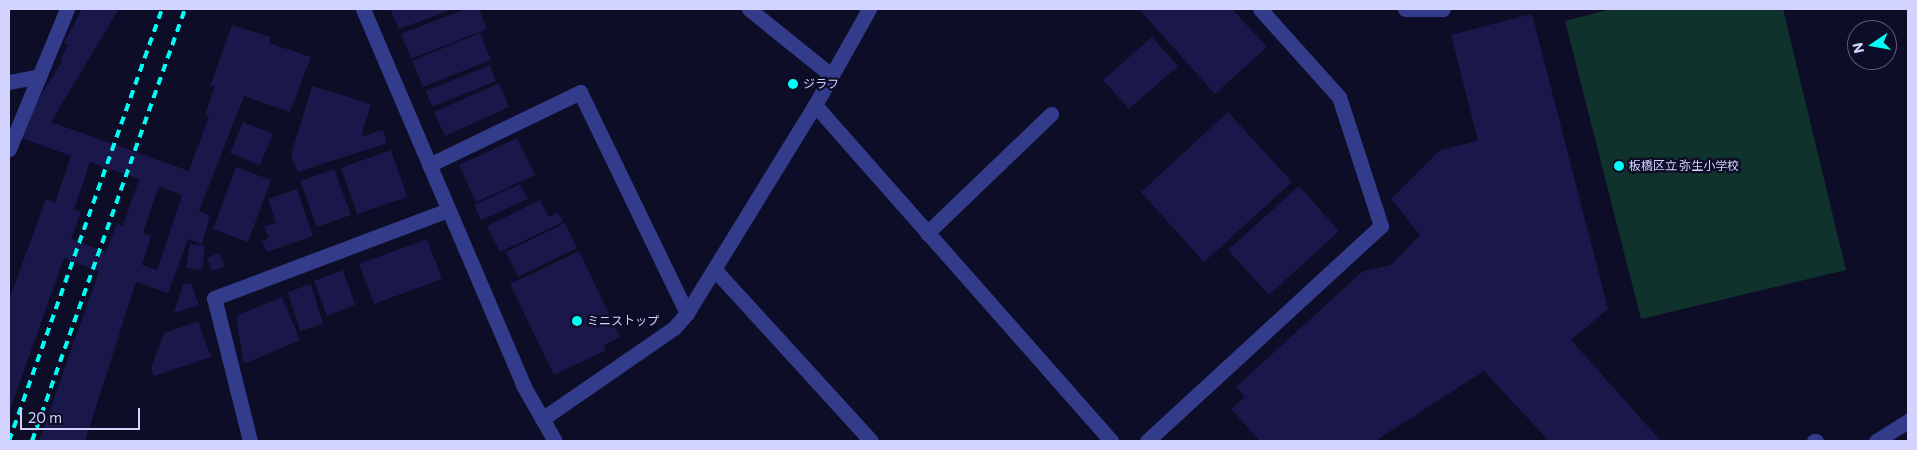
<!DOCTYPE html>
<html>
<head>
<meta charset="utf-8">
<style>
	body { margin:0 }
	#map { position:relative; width:1917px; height:450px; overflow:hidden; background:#0e0d27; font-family:Commissioner,"Noto Sans JP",sans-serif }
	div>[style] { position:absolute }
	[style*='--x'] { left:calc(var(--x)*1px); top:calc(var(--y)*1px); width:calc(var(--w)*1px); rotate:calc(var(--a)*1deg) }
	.green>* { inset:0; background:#0f322c }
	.building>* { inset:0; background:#1a174a }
	.minor>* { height:15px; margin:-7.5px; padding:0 7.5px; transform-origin:7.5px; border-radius:7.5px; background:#333c8a }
	.rail>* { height:4px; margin-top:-2px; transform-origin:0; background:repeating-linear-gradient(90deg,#00fef5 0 8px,transparent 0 14px) }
	.dots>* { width:14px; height:14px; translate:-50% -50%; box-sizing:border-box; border:2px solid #0e0d27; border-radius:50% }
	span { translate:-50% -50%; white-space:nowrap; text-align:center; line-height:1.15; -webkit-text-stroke:4.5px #0e0d27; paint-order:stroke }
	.poi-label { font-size:12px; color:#d3d3ff }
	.left { translate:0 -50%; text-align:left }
	.frame { position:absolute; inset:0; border:10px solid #d3d3ff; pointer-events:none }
	.north { position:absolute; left:1847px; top:20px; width:50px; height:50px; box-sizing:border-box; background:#0e0d27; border:1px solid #5d5c7d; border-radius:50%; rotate:258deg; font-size:14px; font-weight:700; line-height:20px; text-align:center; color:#d3d3ff }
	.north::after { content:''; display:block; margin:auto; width:18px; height:22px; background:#00fef5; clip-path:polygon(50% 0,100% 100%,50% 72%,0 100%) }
	.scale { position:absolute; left:20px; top:408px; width:120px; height:22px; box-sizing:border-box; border:2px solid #d3d3ff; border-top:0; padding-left:6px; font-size:15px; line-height:18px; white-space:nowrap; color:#d3d3ff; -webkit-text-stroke:4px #0e0d27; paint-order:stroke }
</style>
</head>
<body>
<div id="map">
	<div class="green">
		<i style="clip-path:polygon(1611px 9px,1783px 9px,1846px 270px,1641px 319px,1565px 21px)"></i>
	</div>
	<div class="building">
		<i style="clip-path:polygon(evenodd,82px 9px,119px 9px,51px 122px,189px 171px,209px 116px,205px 115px,215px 86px,210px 86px,232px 25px,271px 37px,269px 43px,311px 57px,290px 112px,244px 96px,199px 211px,210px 216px,202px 244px,188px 239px,168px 293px,136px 282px,85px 441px,39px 441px,99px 271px,64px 258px,9px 413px,9px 300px,46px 199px,55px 203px,71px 156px,22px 138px,28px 115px,62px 62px,60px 59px,68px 45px,64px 43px,82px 9px,90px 162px,139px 179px,123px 226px,117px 223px,106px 252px,71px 239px,81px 212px,74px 209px,90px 162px,82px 9px,159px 186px,182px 195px,157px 270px,142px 265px,151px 236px,143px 233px,159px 186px)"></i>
		<i style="clip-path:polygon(390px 9px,453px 9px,399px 29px)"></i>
		<i style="clip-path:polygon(465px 9px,479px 9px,487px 29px,411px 59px,401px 34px)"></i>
		<i style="clip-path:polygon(1139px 9px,1232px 9px,1267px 47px,1215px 94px)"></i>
		<i style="clip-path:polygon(1532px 14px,1608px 309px,1571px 340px,1661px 441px,1549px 441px,1484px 371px,1375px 441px,1260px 441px,1231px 409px,1245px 397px,1236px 387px,1363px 271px,1391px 265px,1420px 235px,1391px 199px,1440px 150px,1478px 141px,1451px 35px)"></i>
		<i style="clip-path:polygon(480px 33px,491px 60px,423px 87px,412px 61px)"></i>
		<i style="clip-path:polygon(1152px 37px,1178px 66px,1129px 109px,1103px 80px)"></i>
		<i style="clip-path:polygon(490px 65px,496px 81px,432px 107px,426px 91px)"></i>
		<i style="clip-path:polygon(499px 83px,509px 107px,445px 136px,434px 112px)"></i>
		<i style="clip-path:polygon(312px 86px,371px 104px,361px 137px,383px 130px,387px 143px,298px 172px,291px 155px)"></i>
		<i style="clip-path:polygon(1228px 112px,1292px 182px,1204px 262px,1141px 192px)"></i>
		<i style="clip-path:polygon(243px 122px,273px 134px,260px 165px,230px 153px)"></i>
		<i style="clip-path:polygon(517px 138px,535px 175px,476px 202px,459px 165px)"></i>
		<i style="clip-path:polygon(391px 150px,407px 197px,357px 214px,341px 168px)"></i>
		<i style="clip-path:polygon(236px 167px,271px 180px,248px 242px,213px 229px)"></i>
		<i style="clip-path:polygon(334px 169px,351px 215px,317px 227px,300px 181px)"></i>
		<i style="clip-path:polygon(520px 184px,528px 199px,481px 220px,474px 205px)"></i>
		<i style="clip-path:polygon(1299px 186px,1339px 231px,1269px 295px,1228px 250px)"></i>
		<i style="clip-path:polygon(297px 189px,313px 236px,267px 252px,262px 241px,269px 238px,264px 227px,276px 223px,268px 199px)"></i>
		<i style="clip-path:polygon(540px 200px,549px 217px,558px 212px,563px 222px,500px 252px,487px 226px)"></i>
		<i style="clip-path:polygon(565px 223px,577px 248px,518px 277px,506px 252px)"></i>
		<i style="clip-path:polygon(427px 239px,442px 279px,374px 304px,359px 264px)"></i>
		<i style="clip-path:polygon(190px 244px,205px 246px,202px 270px,186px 268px)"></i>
		<i style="clip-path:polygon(579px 251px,620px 337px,604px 345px,606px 350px,554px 375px,510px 284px)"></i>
		<i style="clip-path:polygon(219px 253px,225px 266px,212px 271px,207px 258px)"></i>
		<i style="clip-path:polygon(343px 270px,355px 305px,327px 316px,314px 281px)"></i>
		<i style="clip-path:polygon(191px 283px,199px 305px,174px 313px,183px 285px)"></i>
		<i style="clip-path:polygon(311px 284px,323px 324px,300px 331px,288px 292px)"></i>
		<i style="clip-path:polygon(282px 297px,300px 340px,244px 364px,236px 316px)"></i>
		<i style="clip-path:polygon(198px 321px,211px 357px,154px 376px,151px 368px,164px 333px)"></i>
	</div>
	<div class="minor">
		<i style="--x:363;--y:9;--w:409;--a:66.9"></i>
		<i style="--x:523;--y:385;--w:64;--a:60.3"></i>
		<i style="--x:749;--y:9;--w:105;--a:38.8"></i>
		<i style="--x:1405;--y:9;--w:38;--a:0"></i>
		<i style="--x:9;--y:82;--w:31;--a:-11"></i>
		<i style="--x:815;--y:105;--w:448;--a:48.6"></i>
		<i style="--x:9;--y:149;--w:152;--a:-67.5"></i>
		<i style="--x:429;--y:165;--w:168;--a:-25.8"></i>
		<i style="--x:580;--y:92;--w:246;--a:64.2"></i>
		<i style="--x:927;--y:233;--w:172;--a:-43.8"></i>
		<i style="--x:715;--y:270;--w:231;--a:47.6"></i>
		<i style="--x:542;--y:419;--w:160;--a:-34.6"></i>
		<i style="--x:674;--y:328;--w:20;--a:-49"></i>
		<i style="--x:687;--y:313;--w:244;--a:-58.4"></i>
		<i style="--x:815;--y:105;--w:110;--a:-60.6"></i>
		<i style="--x:250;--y:441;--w:147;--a:-104.1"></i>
		<i style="--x:214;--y:298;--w:250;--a:-20.6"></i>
		<i style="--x:1147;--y:441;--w:318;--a:-42.6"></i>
		<i style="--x:1381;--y:226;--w:136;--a:-108"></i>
		<i style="--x:1339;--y:97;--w:118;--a:-131.9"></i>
		<i style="--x:1814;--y:441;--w:2;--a:0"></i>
		<i style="--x:1876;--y:441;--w:38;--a:-32"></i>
	</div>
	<div class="rail">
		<i style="--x:9;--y:441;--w:458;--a:-70.5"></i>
		<i style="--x:32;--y:441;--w:458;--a:-70.5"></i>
	</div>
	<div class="dots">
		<i style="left:793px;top:84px;background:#00fef5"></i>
		<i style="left:1619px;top:166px;background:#00fef5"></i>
		<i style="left:577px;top:321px;background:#00fef5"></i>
	</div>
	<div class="poi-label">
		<span class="left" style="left:803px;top:84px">ジラフ</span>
		<span class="left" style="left:1629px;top:166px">板橋区立 弥生小学校</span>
		<span class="left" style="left:587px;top:321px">ミニストップ</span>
	</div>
	<div class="frame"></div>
	<div class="north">N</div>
	<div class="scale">20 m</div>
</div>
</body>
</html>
